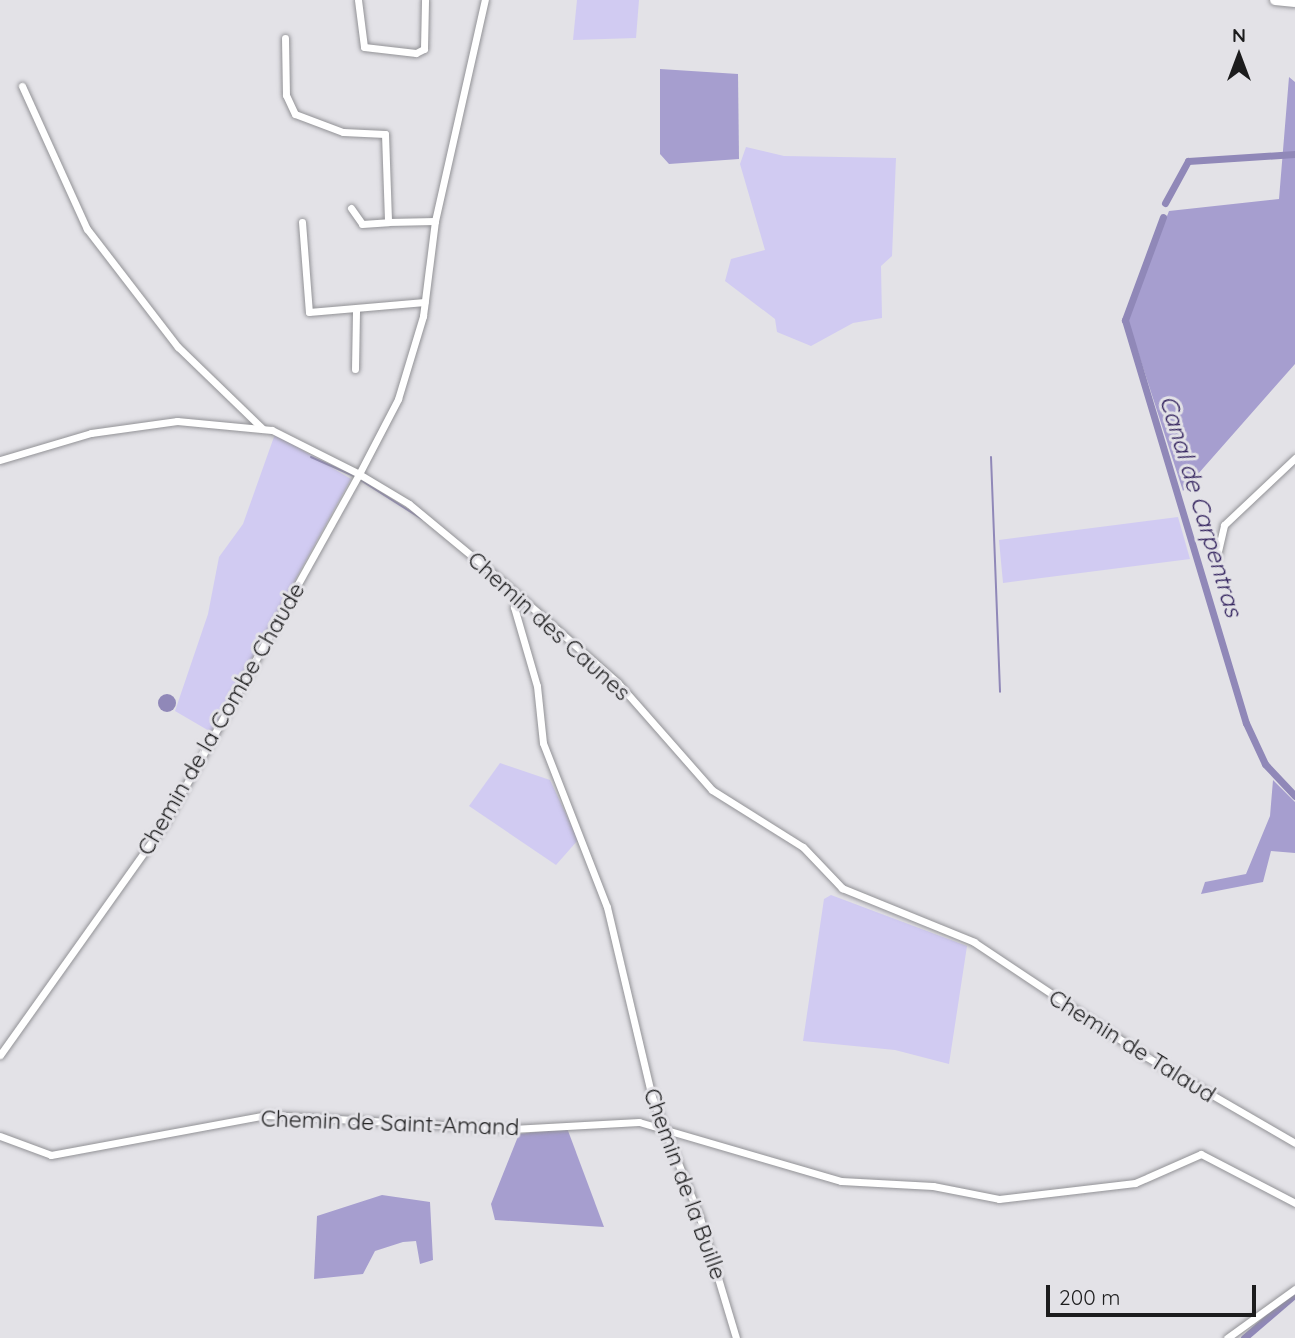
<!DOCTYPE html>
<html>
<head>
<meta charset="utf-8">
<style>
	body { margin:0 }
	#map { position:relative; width:1295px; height:1338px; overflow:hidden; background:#e3e2e7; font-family:Quicksand,sans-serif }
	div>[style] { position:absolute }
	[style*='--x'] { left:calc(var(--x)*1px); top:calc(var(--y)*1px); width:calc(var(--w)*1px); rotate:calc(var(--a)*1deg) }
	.green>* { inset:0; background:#d1cbf2 }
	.forest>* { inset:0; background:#a69ecf }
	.water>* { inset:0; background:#9088b8 }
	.round { border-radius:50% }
	.stream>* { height:2px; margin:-1px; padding:0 1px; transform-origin:1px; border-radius:1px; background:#9088b8 }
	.canal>* { height:7px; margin:-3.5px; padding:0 3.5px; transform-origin:3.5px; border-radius:3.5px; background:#9088b8 }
	.roads { filter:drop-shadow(0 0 2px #929296) drop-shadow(0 0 2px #929296) }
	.minor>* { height:7px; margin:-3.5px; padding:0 3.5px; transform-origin:3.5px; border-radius:3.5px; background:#fff }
	.primary>* { height:10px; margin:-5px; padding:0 5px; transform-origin:5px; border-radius:5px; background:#fff }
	span { translate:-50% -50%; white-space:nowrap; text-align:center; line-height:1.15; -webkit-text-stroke:6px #e3e2e7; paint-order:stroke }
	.street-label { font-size:23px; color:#1c1c1d }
	.water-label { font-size:24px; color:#34245f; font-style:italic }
	.north { position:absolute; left:1204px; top:21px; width:70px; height:70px; -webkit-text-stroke:5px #e3e2e7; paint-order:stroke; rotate:0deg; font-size:19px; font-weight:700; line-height:28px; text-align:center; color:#1c1c1d }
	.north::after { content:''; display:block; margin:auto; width:24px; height:32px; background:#1c1c1d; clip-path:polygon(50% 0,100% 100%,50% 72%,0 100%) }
	.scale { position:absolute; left:1046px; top:1285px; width:210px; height:32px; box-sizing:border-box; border:4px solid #1c1c1d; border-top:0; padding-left:9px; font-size:21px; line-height:24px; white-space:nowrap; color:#1c1c1d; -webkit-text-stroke:5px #e3e2e7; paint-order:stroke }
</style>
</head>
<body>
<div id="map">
	<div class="green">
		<i style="clip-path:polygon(577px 0,639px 0,636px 38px,573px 40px)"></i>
		<i style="clip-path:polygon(746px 147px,784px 156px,896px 158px,892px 256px,881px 266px,882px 318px,853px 323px,811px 346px,777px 332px,775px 319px,725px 281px,731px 259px,765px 250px,740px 164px)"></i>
		<i style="clip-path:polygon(275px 434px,351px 479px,211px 732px,175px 711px,208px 614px,219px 557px,243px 524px)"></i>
		<i style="clip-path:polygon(1178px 517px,1190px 559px,1003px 583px,999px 540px)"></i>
		<i style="clip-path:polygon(500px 763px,550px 780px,578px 840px,556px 865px,469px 806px)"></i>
		<i style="clip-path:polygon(831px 895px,967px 946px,949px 1064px,895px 1050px,803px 1041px,824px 899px)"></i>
	</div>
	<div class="forest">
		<i style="clip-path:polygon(660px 69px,738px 74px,739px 159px,669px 164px,660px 154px)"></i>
		<i style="clip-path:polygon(1289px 77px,1295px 82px,1295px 364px,1183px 491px,1128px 321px,1130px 310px,1169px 211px,1279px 199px)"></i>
		<i style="clip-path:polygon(1273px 780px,1295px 802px,1295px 853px,1271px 851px,1263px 882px,1201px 894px,1205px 882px,1246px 874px,1270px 816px)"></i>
		<i style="clip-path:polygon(567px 1128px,604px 1227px,495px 1220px,491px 1204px,519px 1134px)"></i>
		<i style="clip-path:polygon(382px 1195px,430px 1202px,433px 1260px,420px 1264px,416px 1241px,403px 1242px,375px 1251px,363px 1274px,314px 1279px,317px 1216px)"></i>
	</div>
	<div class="water">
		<i class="round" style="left:158px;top:694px;width:18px;height:18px"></i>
	</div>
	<div class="stream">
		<i style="--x:311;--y:457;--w:47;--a:23.8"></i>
		<i style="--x:991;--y:457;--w:235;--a:87.8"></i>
		<i style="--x:359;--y:479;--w:75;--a:32.4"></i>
	</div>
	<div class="canal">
		<i style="--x:1165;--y:203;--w:48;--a:-61.3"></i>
		<i style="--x:1188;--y:161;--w:107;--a:-3.7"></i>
		<i style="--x:1163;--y:217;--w:110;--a:110.3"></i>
		<i style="--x:1125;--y:320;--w:421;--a:73.3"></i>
		<i style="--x:1246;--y:723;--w:45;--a:65.1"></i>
		<i style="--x:1265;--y:764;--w:44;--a:46.8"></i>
		<i style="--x:1244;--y:1338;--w:66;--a:-40.7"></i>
	</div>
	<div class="roads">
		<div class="minor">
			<i style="--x:358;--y:0;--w:47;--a:82.7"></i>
			<i style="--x:364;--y:47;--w:52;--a:6.6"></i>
			<i style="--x:416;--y:53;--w:9;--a:-27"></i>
			<i style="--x:424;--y:49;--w:49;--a:-88.8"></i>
			<i style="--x:285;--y:38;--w:57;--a:89"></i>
			<i style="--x:286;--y:95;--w:21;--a:65"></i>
			<i style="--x:295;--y:114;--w:51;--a:20.6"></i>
			<i style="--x:343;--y:132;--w:42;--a:2.7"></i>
			<i style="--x:385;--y:134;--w:88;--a:88"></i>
			<i style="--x:388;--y:222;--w:47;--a:-1.2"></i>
			<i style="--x:22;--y:86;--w:157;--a:65.6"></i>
			<i style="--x:87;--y:229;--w:149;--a:52.4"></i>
			<i style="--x:178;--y:347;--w:117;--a:44"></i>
			<i style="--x:351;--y:208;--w:19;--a:55"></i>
			<i style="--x:362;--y:224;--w:26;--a:-4"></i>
			<i style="--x:302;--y:222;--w:90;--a:85.6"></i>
			<i style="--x:309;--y:312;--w:116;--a:-4.9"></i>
			<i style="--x:355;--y:369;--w:59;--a:-89"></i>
			<i style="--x:0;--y:460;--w:95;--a:-16.5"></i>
			<i style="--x:91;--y:433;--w:87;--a:-7.9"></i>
			<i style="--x:177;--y:421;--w:95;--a:5.4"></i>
			<i style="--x:272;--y:430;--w:97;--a:26.8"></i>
			<i style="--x:359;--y:474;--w:58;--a:31"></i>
			<i style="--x:409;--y:504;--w:121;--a:39.6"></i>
			<i style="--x:502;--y:581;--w:154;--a:41.3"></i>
			<i style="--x:618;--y:683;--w:142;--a:48.7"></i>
			<i style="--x:712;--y:790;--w:107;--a:32.1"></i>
			<i style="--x:803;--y:847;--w:57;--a:46.4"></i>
			<i style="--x:842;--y:888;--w:143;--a:22.2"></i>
			<i style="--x:974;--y:942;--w:206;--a:33.7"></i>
			<i style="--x:1145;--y:1056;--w:173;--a:30.1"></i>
			<i style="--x:358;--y:476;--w:87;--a:-62.5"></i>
			<i style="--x:398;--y:399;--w:87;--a:-73.2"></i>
			<i style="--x:423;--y:316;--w:96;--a:-82.8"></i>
			<i style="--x:435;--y:221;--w:227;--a:-77.3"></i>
			<i style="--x:1216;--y:560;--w:36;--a:-77"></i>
			<i style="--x:1224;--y:525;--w:98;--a:-43.3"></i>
			<i style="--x:520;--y:599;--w:10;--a:127"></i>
			<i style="--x:514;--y:607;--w:82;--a:73.8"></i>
			<i style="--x:537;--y:686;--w:57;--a:84"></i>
			<i style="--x:543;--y:743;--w:176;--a:68.7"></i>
			<i style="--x:607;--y:907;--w:195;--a:76.7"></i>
			<i style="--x:652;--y:1097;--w:130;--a:68.4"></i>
			<i style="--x:700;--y:1218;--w:125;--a:73.3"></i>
			<i style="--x:0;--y:1055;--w:287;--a:-54.6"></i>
			<i style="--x:166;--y:821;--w:393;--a:-60.9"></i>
			<i style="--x:0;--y:1136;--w:54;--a:20.4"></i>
			<i style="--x:51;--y:1155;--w:220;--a:-10.5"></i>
			<i style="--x:267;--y:1115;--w:245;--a:3.3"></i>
			<i style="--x:512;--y:1129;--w:127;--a:-3.2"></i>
			<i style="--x:639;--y:1122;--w:210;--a:16.3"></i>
			<i style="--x:841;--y:1181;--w:92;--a:3.1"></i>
			<i style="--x:933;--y:1186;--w:67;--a:11.1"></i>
			<i style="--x:999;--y:1199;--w:137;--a:-6.7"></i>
			<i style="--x:1135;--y:1183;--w:72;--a:-23.7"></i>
			<i style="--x:1201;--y:1154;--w:106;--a:27.5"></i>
			<i style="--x:1227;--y:1338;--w:84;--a:-35.8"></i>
		</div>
		<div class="primary">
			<i style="--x:1275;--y:0;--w:20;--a:6"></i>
		</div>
	</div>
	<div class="street-label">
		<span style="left:549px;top:626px;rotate:42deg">Chemin des Caunes</span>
		<span style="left:221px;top:719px;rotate:-60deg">Chemin de la Combe Chaude</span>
		<span style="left:1132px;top:1046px;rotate:32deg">Chemin de Talaud</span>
		<span style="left:390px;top:1123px;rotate:2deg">Chemin de Saint-Amand</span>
		<span style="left:685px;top:1184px;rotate:70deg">Chemin de la Buille</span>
	</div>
	<div class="water-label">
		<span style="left:1201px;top:506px;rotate:73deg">Canal de Carpentras</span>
	</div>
	<div class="north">N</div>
	<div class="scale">200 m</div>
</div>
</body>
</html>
